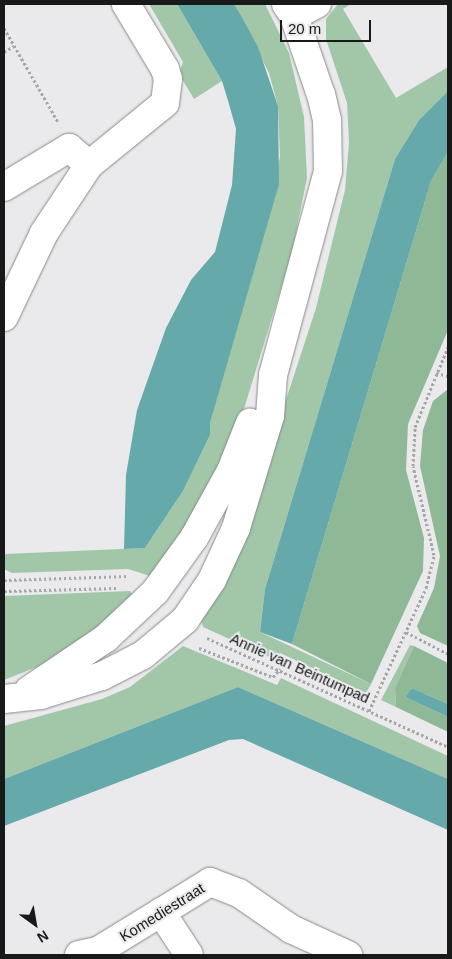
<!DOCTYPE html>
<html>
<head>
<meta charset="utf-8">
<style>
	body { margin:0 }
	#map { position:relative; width:452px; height:959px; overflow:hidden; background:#eaeaec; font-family:Arial,sans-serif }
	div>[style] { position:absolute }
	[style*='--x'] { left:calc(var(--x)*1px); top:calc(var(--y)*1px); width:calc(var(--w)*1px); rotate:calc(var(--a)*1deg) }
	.green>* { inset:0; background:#a2c7a8 }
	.forest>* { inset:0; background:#8fb996 }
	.water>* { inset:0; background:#66a9aa }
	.path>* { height:3px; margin-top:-1.5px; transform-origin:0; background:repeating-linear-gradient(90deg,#a6a6a8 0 2.5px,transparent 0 5px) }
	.roads { filter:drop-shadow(0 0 1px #89898a) drop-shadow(0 0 1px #89898a) }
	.minor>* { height:28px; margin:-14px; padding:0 14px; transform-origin:14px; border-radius:14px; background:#fff }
	.tertiary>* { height:28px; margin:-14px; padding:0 14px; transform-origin:14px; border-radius:14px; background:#fff }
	span { translate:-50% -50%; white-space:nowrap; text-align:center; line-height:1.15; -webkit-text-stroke:4px #eaeaec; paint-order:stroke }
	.street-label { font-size:15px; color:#181919 }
	.frame { position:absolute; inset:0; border:5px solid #181919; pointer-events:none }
	.north { position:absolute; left:10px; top:899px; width:50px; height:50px; -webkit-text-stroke:4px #eaeaec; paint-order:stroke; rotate:148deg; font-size:14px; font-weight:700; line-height:20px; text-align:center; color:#181919 }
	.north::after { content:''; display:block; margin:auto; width:18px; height:22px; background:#181919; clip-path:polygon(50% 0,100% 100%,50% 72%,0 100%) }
	.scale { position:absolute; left:280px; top:20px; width:91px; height:22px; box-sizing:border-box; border:2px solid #181919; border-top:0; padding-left:6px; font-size:15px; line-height:18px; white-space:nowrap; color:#181919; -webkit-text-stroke:4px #eaeaec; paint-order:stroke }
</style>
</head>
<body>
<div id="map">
	<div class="green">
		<i style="clip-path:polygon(149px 4px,177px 4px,222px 81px,194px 99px,179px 74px,183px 62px)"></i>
		<i style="clip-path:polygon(234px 4px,265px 4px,289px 53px,304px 117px,307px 178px,292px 252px,240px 422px,221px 472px,153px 577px,128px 569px,12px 573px,4px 569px,4px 554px,145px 548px,183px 491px,210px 435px,210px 423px,280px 157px,278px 106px,269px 73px)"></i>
		<i style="clip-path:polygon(338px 4px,351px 4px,343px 9px,396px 98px,448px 67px,448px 91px,419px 120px,395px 159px,265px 589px,260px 632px,371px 684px,366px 693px,280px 653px,276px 660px,203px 627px,200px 616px,262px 473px,316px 308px,345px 190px,349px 142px,347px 103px,326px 39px,326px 19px)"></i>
		<i style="clip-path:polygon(130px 591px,135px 597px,102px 627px,47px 663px,4px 680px,4px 596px)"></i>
		<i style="clip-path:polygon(410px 645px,414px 646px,395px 688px,396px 707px,381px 700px)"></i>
		<i style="clip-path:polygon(183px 646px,277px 685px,281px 678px,448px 756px,448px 779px,238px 687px,4px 779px,4px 726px,102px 699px,130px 687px)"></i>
	</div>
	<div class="forest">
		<i style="clip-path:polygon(448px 152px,448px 330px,408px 424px,406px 470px,424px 538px,423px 571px,371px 684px,292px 644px,431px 181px)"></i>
		<i style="clip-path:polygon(448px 389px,448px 646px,420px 633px,417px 626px,434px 588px,440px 556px,420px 466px,423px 430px,433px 401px)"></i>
		<i style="clip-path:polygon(414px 646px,448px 663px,448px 704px,412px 688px,405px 697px,448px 717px,448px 732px,396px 707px,395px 688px)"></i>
	</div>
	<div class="water">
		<i style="clip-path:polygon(177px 4px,234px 4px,240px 14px,258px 47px,278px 106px,279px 184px,210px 423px,210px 435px,183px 491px,145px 548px,124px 549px,126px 475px,137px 410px,166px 328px,191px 280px,215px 252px,232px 185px,236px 129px,229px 104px,222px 81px)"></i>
		<i style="clip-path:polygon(448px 91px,448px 152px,431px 181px,292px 644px,260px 632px,265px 589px,395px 159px,419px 120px)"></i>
		<i style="clip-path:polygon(238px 687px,448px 779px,448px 830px,243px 739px,229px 740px,4px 826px,4px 779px)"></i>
		<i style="clip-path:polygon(412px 688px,448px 704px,448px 717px,405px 697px)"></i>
	</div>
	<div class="path">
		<i style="--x:4;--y:28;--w:108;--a:60.1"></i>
		<i style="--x:4;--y:52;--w:12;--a:-31"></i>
		<i style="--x:436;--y:373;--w:12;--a:14"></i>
		<i style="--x:4;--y:580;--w:124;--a:-1.8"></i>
		<i style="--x:4;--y:591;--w:112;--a:-1.5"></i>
		<i style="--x:406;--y:632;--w:47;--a:27.6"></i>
		<i style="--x:207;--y:638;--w:265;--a:24.3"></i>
		<i style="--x:199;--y:648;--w:79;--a:21.4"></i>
		<i style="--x:273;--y:677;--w:11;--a:-49"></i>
		<i style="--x:369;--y:711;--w:136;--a:-65.1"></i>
		<i style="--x:426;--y:588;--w:34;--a:-76"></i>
		<i style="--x:434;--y:555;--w:91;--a:-103.3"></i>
		<i style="--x:413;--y:466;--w:39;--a:-87"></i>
		<i style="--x:415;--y:427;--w:87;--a:-67.6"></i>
	</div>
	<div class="roads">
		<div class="minor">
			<i style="--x:294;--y:16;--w:26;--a:-28"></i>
			<i style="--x:4;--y:187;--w:76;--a:-31"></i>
			<i style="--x:69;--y:148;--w:26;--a:40"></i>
			<i style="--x:4;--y:317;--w:93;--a:-64.5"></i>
			<i style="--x:44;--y:233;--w:82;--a:-56.5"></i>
			<i style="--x:89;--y:165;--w:98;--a:-39.2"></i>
			<i style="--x:165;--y:103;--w:24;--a:-83"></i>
			<i style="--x:168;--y:79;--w:10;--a:-107"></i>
			<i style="--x:165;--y:69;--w:76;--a:-121"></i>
			<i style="--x:161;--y:912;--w:51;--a:56.9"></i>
			<i style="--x:79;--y:955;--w:19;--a:-12"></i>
			<i style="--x:98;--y:951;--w:132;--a:-31.6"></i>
			<i style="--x:210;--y:882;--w:31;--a:21"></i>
			<i style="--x:239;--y:893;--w:63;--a:34.7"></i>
			<i style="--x:291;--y:929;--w:63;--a:24.5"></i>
		</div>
		<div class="tertiary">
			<i style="--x:29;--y:690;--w:93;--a:-34"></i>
			<i style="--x:106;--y:638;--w:67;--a:-43.2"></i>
			<i style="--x:155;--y:592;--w:67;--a:-54.2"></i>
			<i style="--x:194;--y:538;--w:77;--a:-61.1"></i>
			<i style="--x:231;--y:471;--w:52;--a:-68.4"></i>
			<i style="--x:4;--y:699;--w:37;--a:-6"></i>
			<i style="--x:41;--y:695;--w:64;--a:-17.3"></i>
			<i style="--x:102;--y:676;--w:46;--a:-27.1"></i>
			<i style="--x:143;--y:655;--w:55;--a:-39.8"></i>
			<i style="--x:185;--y:620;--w:48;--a:-56"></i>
			<i style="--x:212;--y:580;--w:57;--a:-65.2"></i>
			<i style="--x:236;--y:528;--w:117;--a:-73.1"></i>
			<i style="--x:270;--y:416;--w:41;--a:-85.8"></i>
			<i style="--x:273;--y:375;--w:211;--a:-74.9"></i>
			<i style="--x:328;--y:171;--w:51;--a:-91.1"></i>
			<i style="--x:327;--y:120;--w:26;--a:-103"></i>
			<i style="--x:321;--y:95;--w:83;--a:-108.9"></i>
			<i style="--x:294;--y:16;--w:14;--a:-124"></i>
		</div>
	</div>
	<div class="street-label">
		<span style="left:300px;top:668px;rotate:24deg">Annie van Beintumpad</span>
		<span style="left:162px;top:912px;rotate:-32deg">Komediestraat</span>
	</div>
	<div class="frame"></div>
	<div class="north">N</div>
	<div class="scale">20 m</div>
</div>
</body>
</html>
